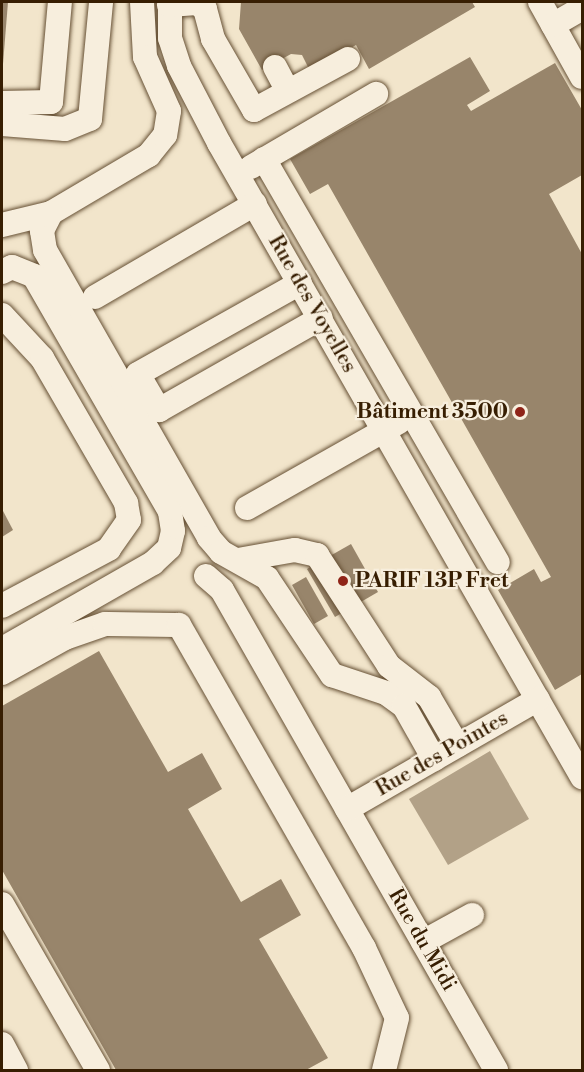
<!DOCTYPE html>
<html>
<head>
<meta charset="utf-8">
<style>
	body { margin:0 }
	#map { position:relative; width:584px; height:1072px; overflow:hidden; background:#f2e5cb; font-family:"Libre Bodoni",serif }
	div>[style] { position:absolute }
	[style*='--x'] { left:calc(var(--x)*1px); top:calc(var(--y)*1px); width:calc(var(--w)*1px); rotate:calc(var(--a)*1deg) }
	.water>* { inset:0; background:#b2a187 }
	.building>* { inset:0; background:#98856b }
	.roads { filter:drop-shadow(0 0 2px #665034) drop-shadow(0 0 2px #665034) }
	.minor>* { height:24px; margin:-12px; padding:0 12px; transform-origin:12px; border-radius:12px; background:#f7eedd }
	.dots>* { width:16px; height:16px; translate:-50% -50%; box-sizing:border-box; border:3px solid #f7eedd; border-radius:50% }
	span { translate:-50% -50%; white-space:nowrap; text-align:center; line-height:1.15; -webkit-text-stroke:4.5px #f7eedd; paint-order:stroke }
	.street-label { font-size:21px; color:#371e02 }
	.poi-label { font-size:21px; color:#371e02; font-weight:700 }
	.right { translate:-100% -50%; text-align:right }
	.left { translate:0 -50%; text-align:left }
	.frame { position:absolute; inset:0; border:3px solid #371e02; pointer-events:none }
</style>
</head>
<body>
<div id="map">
	<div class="water">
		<i style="clip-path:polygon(490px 751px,529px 819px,448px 865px,409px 799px)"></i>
	</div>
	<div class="building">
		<i style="clip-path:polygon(2px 2px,8px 2px,3px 64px,2px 64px)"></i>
		<i style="clip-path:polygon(241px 2px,472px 2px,475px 7px,369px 69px,356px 45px,310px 71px,302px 55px,291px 54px,262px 70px,239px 29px)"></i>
		<i style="clip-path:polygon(470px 57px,490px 91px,467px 105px,471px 111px,555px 63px,582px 110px,582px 175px,549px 194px,582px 254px,582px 674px,555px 690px,498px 590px,534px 569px,541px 582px,551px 577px,328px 184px,310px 194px,290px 159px)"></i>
		<i style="clip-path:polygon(2px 509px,13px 530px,2px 537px)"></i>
		<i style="clip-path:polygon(351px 544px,378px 592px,335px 617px,307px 569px)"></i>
		<i style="clip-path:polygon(306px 577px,328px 616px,314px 624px,292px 585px)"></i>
		<i style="clip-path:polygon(99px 651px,168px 772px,202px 753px,222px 789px,188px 809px,241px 902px,281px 879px,301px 915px,259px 939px,328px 1058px,306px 1070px,116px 1070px,2px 870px,2px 706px)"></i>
	</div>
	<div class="roads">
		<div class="minor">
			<i style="--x:142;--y:2;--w:55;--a:86.9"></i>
			<i style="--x:145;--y:57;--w:59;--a:66"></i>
			<i style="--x:169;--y:111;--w:24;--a:99"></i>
			<i style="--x:165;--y:135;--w:26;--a:129"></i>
			<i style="--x:149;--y:155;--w:114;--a:149.4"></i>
			<i style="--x:51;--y:213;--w:20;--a:117"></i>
			<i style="--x:42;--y:231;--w:19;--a:81"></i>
			<i style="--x:45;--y:250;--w:331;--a:60.3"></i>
			<i style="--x:209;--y:538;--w:18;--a:49"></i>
			<i style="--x:221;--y:552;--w:53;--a:29.5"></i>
			<i style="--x:267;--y:578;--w:117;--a:56.2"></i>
			<i style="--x:332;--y:675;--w:57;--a:18.4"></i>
			<i style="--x:386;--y:693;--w:22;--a:36"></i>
			<i style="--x:404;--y:706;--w:61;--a:60.5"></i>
			<i style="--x:170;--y:2;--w:36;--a:90"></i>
			<i style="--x:170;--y:38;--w:29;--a:72"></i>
			<i style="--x:179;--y:66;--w:87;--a:62.5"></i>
			<i style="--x:219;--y:143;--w:731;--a:60.21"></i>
			<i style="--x:540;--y:2;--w:86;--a:60.8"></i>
			<i style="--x:169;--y:5;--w:28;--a:-4"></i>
			<i style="--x:197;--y:3;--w:10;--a:37"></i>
			<i style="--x:205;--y:9;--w:31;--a:75"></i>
			<i style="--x:213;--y:39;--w:82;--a:60"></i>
			<i style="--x:254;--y:110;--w:107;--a:-28.5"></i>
			<i style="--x:553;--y:25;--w:34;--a:-30"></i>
			<i style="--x:275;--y:67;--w:27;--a:62"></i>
			<i style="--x:2;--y:103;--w:49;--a:-1.2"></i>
			<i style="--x:51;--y:102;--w:100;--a:-84.9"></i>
			<i style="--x:2;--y:124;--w:63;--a:4.5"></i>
			<i style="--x:65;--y:129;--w:27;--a:-22"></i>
			<i style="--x:90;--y:119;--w:118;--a:-84.6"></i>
			<i style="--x:264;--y:159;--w:466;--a:59.9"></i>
			<i style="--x:251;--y:167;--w:145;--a:-30.3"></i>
			<i style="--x:2;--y:225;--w:50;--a:-13.8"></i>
			<i style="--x:2;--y:272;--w:11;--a:-27"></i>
			<i style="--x:12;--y:267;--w:24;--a:22"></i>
			<i style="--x:34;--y:276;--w:272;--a:60"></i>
			<i style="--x:170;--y:512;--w:19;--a:81"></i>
			<i style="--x:173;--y:531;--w:17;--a:103"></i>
			<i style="--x:169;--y:548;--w:22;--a:137"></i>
			<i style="--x:153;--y:563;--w:174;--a:150.3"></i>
			<i style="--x:300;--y:283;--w:186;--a:150.7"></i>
			<i style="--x:138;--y:374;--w:42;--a:59.7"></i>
			<i style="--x:159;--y:410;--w:186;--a:-29.6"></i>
			<i style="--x:95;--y:297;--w:185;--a:-30.2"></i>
			<i style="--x:2;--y:315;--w:59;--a:47.1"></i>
			<i style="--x:42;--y:358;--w:168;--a:59.9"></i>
			<i style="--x:126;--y:503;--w:17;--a:80"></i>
			<i style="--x:129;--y:520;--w:35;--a:125"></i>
			<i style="--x:109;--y:549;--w:121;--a:152"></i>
			<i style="--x:247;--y:508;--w:175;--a:-29.5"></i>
			<i style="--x:238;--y:560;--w:58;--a:-10"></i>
			<i style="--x:295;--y:550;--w:23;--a:13"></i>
			<i style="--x:317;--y:555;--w:132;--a:57"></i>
			<i style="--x:389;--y:666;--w:51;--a:37.8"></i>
			<i style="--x:429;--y:697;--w:56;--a:59.7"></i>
			<i style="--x:206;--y:576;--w:21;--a:41"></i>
			<i style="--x:222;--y:590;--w:553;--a:60.28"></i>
			<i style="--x:2;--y:673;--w:72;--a:-29.1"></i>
			<i style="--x:65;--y:638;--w:42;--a:-19.3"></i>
			<i style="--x:105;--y:624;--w:74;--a:0.8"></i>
			<i style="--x:179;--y:625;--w:372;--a:60.2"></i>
			<i style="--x:364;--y:948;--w:77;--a:64.8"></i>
			<i style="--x:397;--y:1018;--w:54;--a:104"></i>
			<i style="--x:347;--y:809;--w:220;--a:-29.9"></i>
			<i style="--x:2;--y:904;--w:192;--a:60"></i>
			<i style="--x:423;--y:942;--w:56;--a:-28.9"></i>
			<i style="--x:2;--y:1044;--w:30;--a:62"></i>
		</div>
	</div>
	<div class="dots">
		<i style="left:520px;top:412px;background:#8f2418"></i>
		<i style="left:343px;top:581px;background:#8f2418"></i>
	</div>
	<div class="street-label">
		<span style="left:312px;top:304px;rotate:60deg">Rue des Voyelles</span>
		<span style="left:442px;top:754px;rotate:-30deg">Rue des Pointes</span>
		<span style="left:422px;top:940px;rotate:60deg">Rue du Midi</span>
	</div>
	<div class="poi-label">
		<span class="right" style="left:508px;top:412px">Bâtiment 3500</span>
		<span class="left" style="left:355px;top:581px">PARIF 13P Fret</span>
	</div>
	<div class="frame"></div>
</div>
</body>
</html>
